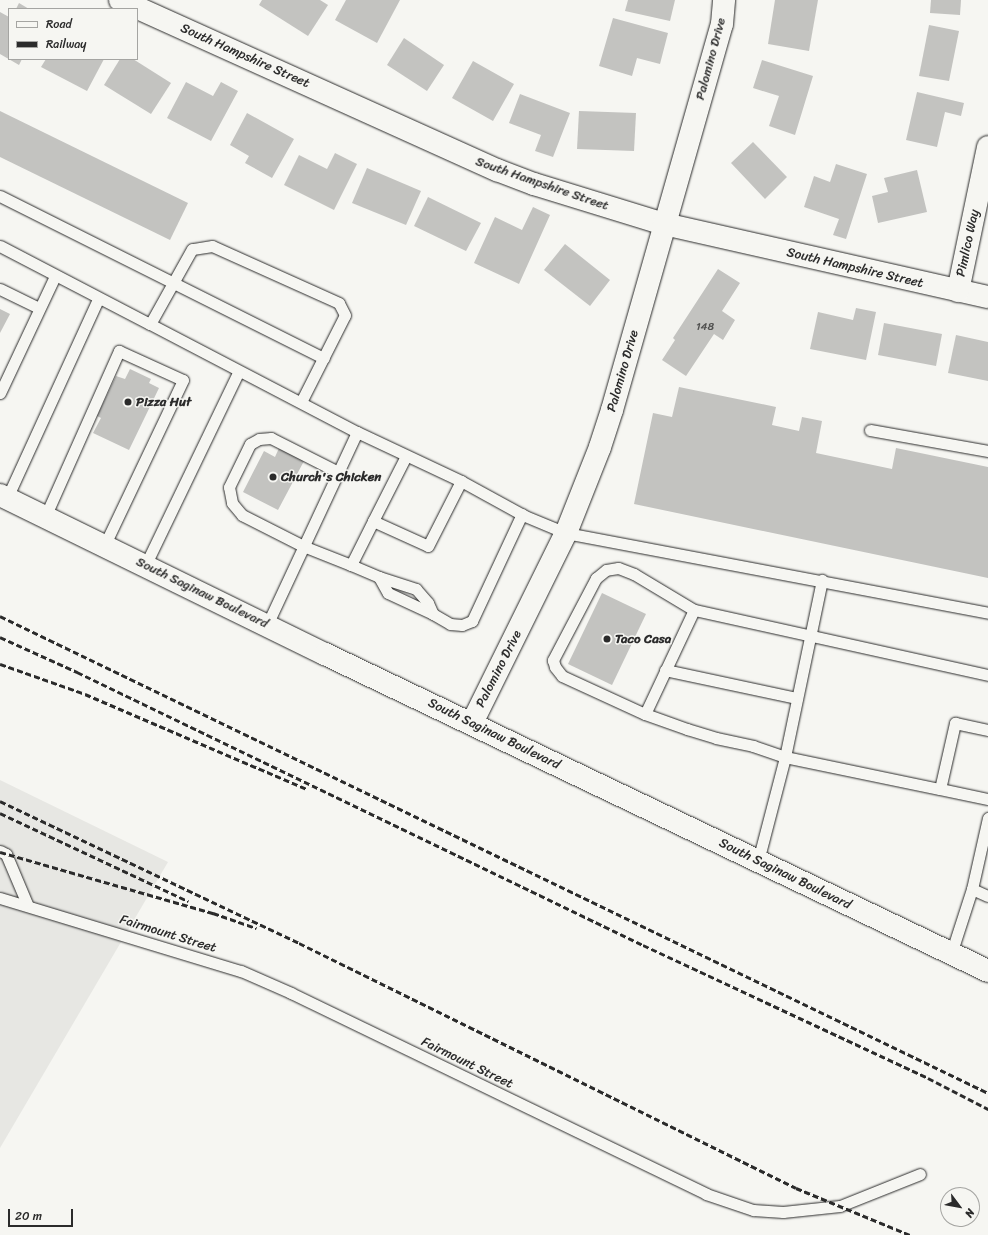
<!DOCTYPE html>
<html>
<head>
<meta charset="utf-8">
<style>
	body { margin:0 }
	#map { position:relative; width:988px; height:1235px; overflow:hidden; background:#f6f6f2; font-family:Sriracha,sans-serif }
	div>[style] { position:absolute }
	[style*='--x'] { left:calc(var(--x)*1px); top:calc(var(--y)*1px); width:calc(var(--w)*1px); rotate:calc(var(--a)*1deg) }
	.built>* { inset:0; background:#e7e7e3 }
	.building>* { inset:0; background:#c3c3c0 }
	.roads { filter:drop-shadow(0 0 1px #2b2b2b) drop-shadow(0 0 1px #2b2b2b) }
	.service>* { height:11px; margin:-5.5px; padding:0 5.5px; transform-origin:5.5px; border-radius:5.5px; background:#f6f6f2 }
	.minor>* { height:22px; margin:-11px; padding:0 11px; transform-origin:11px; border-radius:11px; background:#f6f6f2 }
	.primary>* { height:22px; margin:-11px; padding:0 11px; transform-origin:11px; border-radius:11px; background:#f6f6f2 }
	.rail>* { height:3px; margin-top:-1.5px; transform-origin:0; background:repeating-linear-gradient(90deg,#2b2b2b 0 6px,transparent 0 9px) }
	.dots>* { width:11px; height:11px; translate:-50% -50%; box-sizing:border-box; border:2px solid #f6f6f2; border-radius:50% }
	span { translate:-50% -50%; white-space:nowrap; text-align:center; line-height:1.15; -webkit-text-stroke:3px #f6f6f2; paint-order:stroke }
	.number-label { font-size:11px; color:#515150 }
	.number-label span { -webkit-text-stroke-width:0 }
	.street-label { font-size:13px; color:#2b2b2b }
	.poi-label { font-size:13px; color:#2b2b2b; font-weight:700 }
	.left { translate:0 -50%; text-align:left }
	.legend { position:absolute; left:8px; top:8px; width:130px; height:52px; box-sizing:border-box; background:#f6f6f2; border:1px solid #a5a5a2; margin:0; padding:5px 7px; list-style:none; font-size:12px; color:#2b2b2b }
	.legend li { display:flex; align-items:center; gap:8px; height:20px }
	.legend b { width:20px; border:1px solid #a5a5a2 }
	.north { position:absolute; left:940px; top:1187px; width:40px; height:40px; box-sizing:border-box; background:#f6f6f2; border:1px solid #a5a5a2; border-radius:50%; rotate:122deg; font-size:11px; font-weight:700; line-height:16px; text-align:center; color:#2b2b2b }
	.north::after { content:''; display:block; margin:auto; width:14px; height:18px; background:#2b2b2b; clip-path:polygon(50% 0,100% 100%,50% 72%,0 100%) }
	.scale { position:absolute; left:8px; top:1209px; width:65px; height:18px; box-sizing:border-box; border:2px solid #2b2b2b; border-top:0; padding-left:5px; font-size:12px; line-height:14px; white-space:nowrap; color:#2b2b2b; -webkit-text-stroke:3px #f6f6f2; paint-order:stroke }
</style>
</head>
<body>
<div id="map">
	<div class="built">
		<i style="clip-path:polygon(0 780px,168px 862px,0 1148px)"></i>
	</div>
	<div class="building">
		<i style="clip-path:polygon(262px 0,320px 0,328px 5px,308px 36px,259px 5px)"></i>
		<i style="clip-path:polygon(346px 0,400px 0,377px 43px,335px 20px)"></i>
		<i style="clip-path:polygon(628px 0,675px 0,670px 21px,625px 11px)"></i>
		<i style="clip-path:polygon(775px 0,818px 0,809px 51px,768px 44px)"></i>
		<i style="clip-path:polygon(931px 0,961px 0,960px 15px,930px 13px)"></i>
		<i style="clip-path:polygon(19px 3px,29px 9px,16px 9px)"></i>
		<i style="clip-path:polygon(0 12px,9px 17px,9px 59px,22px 59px,19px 65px,0 54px)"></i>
		<i style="clip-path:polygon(613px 18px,668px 33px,660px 64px,637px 58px,632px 76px,599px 66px)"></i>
		<i style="clip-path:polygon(929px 25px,959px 31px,949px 81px,919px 76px)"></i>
		<i style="clip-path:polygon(404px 38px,444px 65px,427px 91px,387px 65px)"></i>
		<i style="clip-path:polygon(46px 59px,104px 59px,87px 91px,41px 67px)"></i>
		<i style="clip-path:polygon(120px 59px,133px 59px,171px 83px,151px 114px,104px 85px)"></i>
		<i style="clip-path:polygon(762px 60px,813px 76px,795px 135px,769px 126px,779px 96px,753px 88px)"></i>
		<i style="clip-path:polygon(473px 61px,514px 84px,493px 121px,452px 98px)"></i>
		<i style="clip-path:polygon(186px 82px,213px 96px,221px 82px,238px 91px,211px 141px,167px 118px)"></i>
		<i style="clip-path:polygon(917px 92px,964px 103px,961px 116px,945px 112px,937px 147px,906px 140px)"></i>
		<i style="clip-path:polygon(520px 94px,570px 113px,553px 157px,535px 151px,541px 135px,509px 123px)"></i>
		<i style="clip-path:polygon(0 111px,188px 203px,170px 240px,0 157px)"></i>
		<i style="clip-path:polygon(579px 111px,636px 113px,634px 151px,577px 149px)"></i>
		<i style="clip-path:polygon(247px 113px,294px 139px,272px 178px,245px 163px,249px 156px,230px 145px)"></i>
		<i style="clip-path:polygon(753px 142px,787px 177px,765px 199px,731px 163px)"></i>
		<i style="clip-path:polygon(335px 153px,357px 164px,334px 210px,284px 185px,299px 155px,327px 169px)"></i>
		<i style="clip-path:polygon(836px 164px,867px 174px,846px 239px,833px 235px,839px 219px,804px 207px,814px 176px,830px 182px)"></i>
		<i style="clip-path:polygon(367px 168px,421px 191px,406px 225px,352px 203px)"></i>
		<i style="clip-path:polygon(917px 170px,927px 212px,878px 223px,872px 196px,888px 192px,884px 178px)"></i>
		<i style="clip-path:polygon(428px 197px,481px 223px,466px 251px,414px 226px)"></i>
		<i style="clip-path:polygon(533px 207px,550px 215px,519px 284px,474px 263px,495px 217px,522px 230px)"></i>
		<i style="clip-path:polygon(565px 244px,610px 280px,590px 306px,544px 270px)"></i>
		<i style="clip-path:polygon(718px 269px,740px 283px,722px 311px,735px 320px,723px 340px,714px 334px,686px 376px,662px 360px,675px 340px,673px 338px)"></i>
		<i style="clip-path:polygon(856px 308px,876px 312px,866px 360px,810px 349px,818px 312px,853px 320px)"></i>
		<i style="clip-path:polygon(0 309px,10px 314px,0 333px)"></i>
		<i style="clip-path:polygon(884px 323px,942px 334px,936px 366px,878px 355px)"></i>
		<i style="clip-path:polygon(956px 335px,988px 342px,988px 381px,948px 373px)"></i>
		<i style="clip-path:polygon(130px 369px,151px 379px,149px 383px,159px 388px,129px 450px,93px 433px,101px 418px,97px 416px,116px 376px,125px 379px)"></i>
		<i style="clip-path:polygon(679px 387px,776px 407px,772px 425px,799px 431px,802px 417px,822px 421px,816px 453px,892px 469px,896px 448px,988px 467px,988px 578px,634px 504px,653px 413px,672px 417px)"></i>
		<i style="clip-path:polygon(279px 448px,304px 461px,278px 510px,243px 492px,264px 451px,275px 457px)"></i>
		<i style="clip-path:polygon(602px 593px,646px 614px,612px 685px,568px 664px)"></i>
	</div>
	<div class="roads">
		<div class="service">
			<i style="--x:0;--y:196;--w:362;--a:26.6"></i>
			<i style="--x:0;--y:246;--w:169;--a:27.5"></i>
			<i style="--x:0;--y:289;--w:43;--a:26"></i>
			<i style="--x:0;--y:393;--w:129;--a:-64.8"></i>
			<i style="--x:301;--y:402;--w:97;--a:-63.2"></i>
			<i style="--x:345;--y:315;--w:13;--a:-117"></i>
			<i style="--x:339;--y:303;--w:139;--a:-155.8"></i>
			<i style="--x:212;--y:246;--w:20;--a:171"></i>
			<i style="--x:192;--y:249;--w:86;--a:119.2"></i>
			<i style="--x:150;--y:324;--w:233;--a:27.6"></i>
			<i style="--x:357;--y:432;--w:115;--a:25.2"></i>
			<i style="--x:461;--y:481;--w:73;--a:28.7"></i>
			<i style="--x:525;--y:516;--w:44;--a:22.5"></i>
			<i style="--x:566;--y:533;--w:430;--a:10.7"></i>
			<i style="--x:870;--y:430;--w:120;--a:10.1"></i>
			<i style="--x:406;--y:456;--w:73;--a:116.9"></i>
			<i style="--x:373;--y:521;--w:60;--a:24.4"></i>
			<i style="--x:428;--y:546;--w:73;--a:-63.1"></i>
			<i style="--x:338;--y:472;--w:75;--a:-153.1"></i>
			<i style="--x:271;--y:438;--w:12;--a:175"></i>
			<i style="--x:259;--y:439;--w:10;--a:151"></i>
			<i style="--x:250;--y:444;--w:48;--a:116"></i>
			<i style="--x:229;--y:487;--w:16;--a:79"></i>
			<i style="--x:232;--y:503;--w:16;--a:50"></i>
			<i style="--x:242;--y:515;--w:68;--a:26.9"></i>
			<i style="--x:303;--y:546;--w:52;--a:21.6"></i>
			<i style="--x:351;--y:565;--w:49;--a:-63.4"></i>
			<i style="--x:7;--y:498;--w:219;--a:-65.4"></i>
			<i style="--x:45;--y:517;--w:182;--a:-66"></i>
			<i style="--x:119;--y:351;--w:70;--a:24.4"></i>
			<i style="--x:183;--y:380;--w:184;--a:115.4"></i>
			<i style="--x:351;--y:565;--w:30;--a:23"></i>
			<i style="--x:379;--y:577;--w:39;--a:18"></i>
			<i style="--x:416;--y:589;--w:18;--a:49"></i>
			<i style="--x:428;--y:603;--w:12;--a:66"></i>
			<i style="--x:433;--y:614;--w:20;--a:30"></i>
			<i style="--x:450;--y:624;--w:12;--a:5"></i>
			<i style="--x:462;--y:625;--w:11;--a:-22"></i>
			<i style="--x:472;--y:621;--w:118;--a:-65"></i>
			<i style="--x:145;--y:566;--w:216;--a:-64.3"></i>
			<i style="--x:379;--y:577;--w:18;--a:61"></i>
			<i style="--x:388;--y:593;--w:50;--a:25"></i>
			<i style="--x:267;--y:625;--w:213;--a:-65"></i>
			<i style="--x:665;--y:670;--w:135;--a:12"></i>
			<i style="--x:988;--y:675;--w:301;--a:-167.5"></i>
			<i style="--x:694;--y:610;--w:70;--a:-149"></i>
			<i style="--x:634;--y:574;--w:17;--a:-159"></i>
			<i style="--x:618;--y:568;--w:12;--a:171"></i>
			<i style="--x:606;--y:570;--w:13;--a:141"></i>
			<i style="--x:596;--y:578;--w:93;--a:117.7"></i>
			<i style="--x:553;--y:660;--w:7;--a:74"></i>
			<i style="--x:555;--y:667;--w:11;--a:52"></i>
			<i style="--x:562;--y:676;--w:91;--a:24.6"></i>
			<i style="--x:645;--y:714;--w:45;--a:19.7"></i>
			<i style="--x:687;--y:729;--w:30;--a:17"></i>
			<i style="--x:716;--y:738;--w:38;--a:12"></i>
			<i style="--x:753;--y:746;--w:34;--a:19"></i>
			<i style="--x:785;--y:757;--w:158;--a:11.7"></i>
			<i style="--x:940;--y:789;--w:68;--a:-77.2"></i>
			<i style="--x:955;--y:723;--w:34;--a:12"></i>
			<i style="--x:645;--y:714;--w:115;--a:-64.8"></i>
			<i style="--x:940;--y:789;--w:49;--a:11.8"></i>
			<i style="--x:0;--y:851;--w:7;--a:27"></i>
			<i style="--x:6;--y:854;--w:56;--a:67.1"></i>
			<i style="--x:758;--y:861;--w:107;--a:-75.4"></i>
			<i style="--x:785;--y:757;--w:181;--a:-78.2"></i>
			<i style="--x:972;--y:889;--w:17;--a:24"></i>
			<i style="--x:0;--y:898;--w:252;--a:16.9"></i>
			<i style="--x:241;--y:971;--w:55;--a:23.7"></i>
			<i style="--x:291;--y:993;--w:461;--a:25.8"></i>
			<i style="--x:706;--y:1194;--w:50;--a:18.8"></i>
			<i style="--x:753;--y:1210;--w:30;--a:4"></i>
			<i style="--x:783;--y:1212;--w:57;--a:-6"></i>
			<i style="--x:840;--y:1206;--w:86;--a:-21.8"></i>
			<i style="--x:951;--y:954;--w:68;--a:-72.1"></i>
			<i style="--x:972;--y:889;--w:73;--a:-77.3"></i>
		</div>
		<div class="minor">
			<i style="--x:120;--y:0;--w:414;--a:24.3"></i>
			<i style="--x:497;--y:170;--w:40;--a:21"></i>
			<i style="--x:534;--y:184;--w:136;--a:17.1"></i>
			<i style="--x:664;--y:224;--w:332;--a:12.7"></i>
			<i style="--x:958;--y:291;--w:147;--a:-78.2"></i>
			<i style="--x:472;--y:723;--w:212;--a:-63.7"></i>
			<i style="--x:566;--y:533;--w:92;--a:-68.4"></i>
			<i style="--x:600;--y:447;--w:39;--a:-72"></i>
			<i style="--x:612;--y:410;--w:401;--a:-74.1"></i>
			<i style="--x:722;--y:24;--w:24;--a:-85"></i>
		</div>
		<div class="primary">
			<i style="--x:0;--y:495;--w:362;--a:26.1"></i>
			<i style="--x:325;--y:654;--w:735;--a:25.55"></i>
		</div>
	</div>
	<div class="rail">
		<i style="--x:0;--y:616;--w:1097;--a:25.77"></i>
		<i style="--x:0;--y:637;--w:85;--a:24.4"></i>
		<i style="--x:77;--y:672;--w:628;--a:25.75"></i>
		<i style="--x:643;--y:945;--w:315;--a:25"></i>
		<i style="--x:928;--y:1078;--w:68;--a:27.3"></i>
		<i style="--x:0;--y:664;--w:90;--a:19.4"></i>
		<i style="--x:85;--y:694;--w:241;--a:23.2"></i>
		<i style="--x:0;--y:801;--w:331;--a:25.4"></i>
		<i style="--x:299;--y:943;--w:554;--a:26.24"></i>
		<i style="--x:796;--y:1188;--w:123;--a:22.4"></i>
		<i style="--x:0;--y:813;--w:208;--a:25.1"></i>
		<i style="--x:0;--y:852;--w:222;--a:16"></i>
		<i style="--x:213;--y:913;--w:46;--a:19.2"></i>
	</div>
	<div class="dots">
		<i style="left:128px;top:402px;background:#2b2b2b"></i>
		<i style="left:273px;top:477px;background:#2b2b2b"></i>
		<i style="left:607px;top:639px;background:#2b2b2b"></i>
	</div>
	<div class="number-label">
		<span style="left:705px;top:327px">148</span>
	</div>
	<div class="street-label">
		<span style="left:245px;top:56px;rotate:24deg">South Hampshire Street</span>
		<span style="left:711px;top:59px;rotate:-75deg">Palomino Drive</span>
		<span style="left:542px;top:184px;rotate:19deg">South Hampshire Street</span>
		<span style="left:968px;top:243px;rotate:-78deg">Pimlico Way</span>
		<span style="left:855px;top:268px;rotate:13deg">South Hampshire Street</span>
		<span style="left:623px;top:371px;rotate:-74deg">Palomino Drive</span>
		<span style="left:202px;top:593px;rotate:26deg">South Saginaw Boulevard</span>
		<span style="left:499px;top:669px;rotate:-63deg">Palomino Drive</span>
		<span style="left:494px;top:734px;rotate:26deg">South Saginaw Boulevard</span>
		<span style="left:785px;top:874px;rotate:26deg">South Saginaw Boulevard</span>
		<span style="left:168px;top:934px;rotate:17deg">Fairmount Street</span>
		<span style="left:467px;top:1063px;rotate:26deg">Fairmount Street</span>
	</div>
	<div class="poi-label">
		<span class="left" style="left:136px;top:402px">Pizza Hut</span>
		<span class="left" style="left:281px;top:477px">Church's Chicken</span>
		<span class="left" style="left:615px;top:639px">Taco Casa</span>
	</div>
	<ul class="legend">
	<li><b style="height:5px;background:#f6f6f2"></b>Road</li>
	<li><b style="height:5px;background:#2b2b2b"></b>Railway</li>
	</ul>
	<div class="north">N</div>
	<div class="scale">20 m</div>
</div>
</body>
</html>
